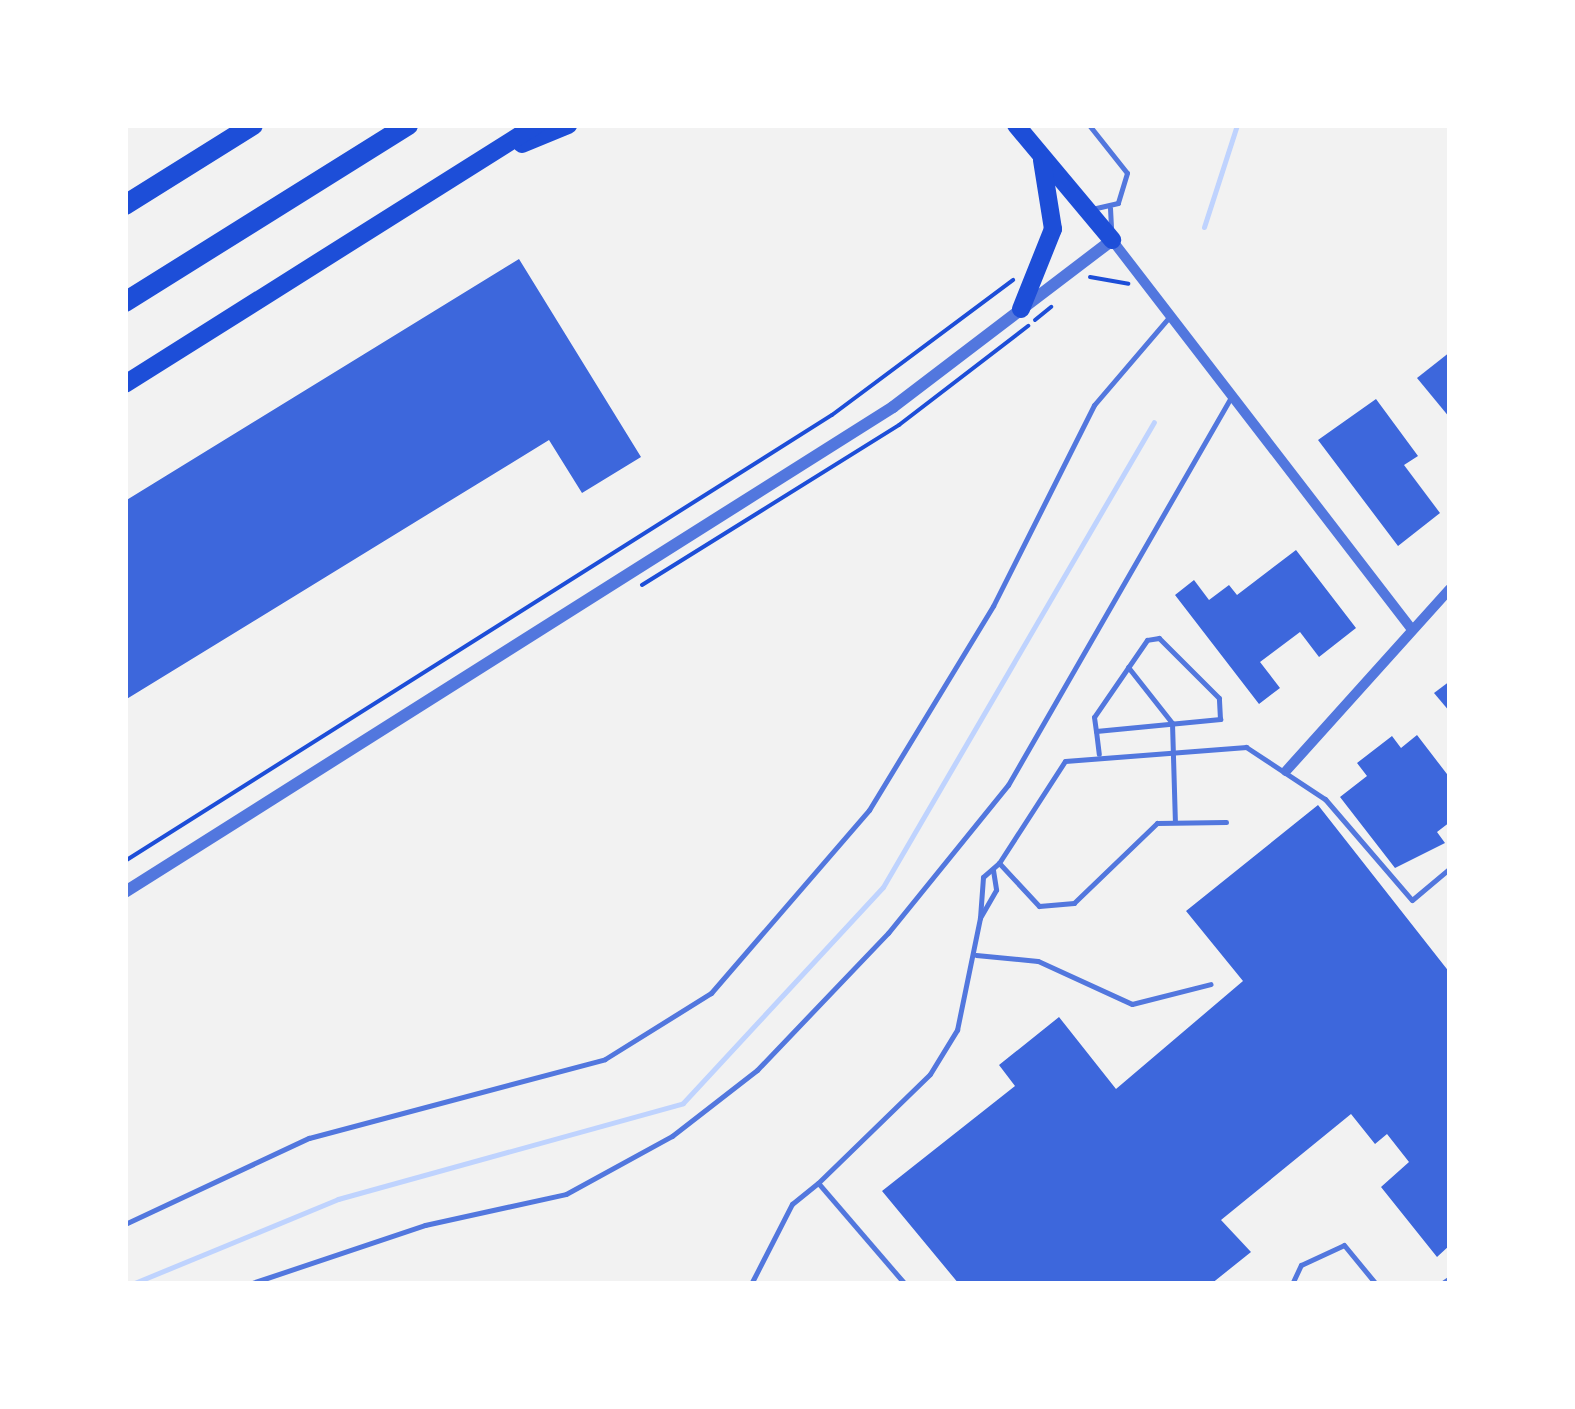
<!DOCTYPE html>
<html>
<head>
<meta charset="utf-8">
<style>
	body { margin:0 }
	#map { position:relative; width:1575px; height:1409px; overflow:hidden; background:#f2f2f2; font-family:Jost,sans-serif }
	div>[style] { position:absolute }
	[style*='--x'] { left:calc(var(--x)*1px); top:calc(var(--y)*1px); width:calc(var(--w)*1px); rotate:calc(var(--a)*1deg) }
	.stream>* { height:5px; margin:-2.5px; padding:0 2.5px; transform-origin:2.5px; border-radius:2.5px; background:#bfd3fe }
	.building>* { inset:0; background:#3d67dc }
	.path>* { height:4px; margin:-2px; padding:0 2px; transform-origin:2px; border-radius:2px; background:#1d4ed8 }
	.service>* { height:5px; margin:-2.5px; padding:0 2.5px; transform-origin:2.5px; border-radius:2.5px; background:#5277de }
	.minor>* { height:10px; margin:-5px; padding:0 5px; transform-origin:5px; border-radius:5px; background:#5277de }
	.tertiary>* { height:12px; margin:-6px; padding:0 6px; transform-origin:6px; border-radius:6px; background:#5277de }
	.trunk>* { height:18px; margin:-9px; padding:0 9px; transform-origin:9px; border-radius:9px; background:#1d4ed8 }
	.motorway>* { height:20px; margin:-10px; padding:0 10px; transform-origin:10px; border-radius:10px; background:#1d4ed8 }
	span { translate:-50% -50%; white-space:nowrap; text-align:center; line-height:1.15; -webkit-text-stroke:9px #fff; paint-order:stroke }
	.frame { position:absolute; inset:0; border:128px solid #fff; pointer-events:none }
</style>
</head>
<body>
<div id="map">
	<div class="stream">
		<i style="--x:1204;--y:227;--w:107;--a:-72.1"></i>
		<i style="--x:132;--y:1284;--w:223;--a:-22.4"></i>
		<i style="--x:338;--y:1199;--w:358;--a:-15.5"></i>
		<i style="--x:683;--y:1103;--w:294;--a:-47.2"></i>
		<i style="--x:883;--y:887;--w:538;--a:-59.77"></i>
	</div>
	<div class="building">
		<i style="clip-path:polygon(519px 259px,641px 457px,582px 493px,549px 440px,125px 700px,125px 501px)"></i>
		<i style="clip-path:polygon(1450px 352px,1450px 418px,1417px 378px)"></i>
		<i style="clip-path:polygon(1376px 399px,1418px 456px,1404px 465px,1440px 513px,1398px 546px,1318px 440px)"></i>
		<i style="clip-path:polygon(1296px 550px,1356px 628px,1319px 657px,1300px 632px,1260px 662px,1280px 688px,1259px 704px,1175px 595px,1194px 580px,1209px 600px,1229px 585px,1237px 595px)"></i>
		<i style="clip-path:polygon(1450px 681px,1450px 712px,1434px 693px)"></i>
		<i style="clip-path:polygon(1417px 735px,1450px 778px,1450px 822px,1437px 832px,1445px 843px,1395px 868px,1340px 797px,1367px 776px,1357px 763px,1392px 736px,1401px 748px)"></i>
		<i style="clip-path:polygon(1318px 805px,1450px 973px,1450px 1245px,1437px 1257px,1381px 1187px,1409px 1162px,1387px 1134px,1375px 1144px,1351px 1114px,1221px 1220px,1251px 1252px,1211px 1284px,959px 1284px,882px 1191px,1015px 1086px,999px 1065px,1059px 1017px,1116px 1089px,1243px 981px,1186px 911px)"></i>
	</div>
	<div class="path">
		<i style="--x:1090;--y:277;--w:39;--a:10"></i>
		<i style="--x:1035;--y:320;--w:21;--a:-39"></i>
		<i style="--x:642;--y:585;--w:303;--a:-31.9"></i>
		<i style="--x:899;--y:425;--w:163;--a:-37.5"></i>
		<i style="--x:125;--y:861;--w:836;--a:-32.25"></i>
		<i style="--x:832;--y:415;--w:226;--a:-36.7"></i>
	</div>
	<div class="service">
		<i style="--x:1089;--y:125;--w:61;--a:51.6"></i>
		<i style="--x:1127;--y:173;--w:31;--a:107"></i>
		<i style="--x:1118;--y:203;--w:28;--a:167"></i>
		<i style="--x:1110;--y:208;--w:22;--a:87"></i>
		<i style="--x:1128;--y:667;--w:71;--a:51.8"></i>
		<i style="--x:1172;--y:723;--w:99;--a:88.3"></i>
		<i style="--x:1096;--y:731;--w:125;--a:-5.5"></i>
		<i style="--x:1220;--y:719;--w:21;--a:-93"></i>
		<i style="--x:1219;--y:698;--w:85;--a:-135"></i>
		<i style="--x:1159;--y:638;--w:12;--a:171"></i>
		<i style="--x:1147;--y:640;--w:93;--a:124.5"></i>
		<i style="--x:1094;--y:717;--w:14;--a:82"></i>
		<i style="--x:1096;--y:731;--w:23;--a:83"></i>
		<i style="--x:1226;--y:822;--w:69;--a:179.2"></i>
		<i style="--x:1157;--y:823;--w:115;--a:136.1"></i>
		<i style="--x:1074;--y:903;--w:35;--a:175"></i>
		<i style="--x:1039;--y:906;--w:59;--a:-132.9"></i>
		<i style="--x:999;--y:863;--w:121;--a:-57.1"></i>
		<i style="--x:1065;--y:761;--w:182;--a:-4.4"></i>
		<i style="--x:1246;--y:747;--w:95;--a:33.4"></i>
		<i style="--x:1325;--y:799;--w:133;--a:49.3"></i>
		<i style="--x:1412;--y:900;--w:50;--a:-40.1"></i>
		<i style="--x:993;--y:870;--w:20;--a:81"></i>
		<i style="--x:996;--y:890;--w:32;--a:120"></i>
		<i style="--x:980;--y:918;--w:41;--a:-85.8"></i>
		<i style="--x:983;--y:877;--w:21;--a:-41"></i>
		<i style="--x:976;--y:955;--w:62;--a:5.5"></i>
		<i style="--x:1038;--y:961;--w:103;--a:24.6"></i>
		<i style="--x:1132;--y:1004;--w:81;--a:-14.2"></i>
		<i style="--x:125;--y:1224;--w:203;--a:-25.1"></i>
		<i style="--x:309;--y:1138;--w:306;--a:-14.9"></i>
		<i style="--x:605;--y:1059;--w:125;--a:-31.9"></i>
		<i style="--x:711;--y:993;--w:242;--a:-49.2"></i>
		<i style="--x:869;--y:810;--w:239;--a:-58.7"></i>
		<i style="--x:993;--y:606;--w:225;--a:-63.3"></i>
		<i style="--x:1094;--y:405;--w:117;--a:-49.5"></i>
		<i style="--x:249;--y:1284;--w:186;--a:-18.5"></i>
		<i style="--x:425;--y:1225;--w:144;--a:-12.4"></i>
		<i style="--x:566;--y:1194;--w:121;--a:-28.7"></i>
		<i style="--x:672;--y:1136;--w:108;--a:-37.8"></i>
		<i style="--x:757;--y:1070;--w:190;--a:-46.3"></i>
		<i style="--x:888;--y:933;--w:191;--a:-51"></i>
		<i style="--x:1008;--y:785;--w:445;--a:-60.1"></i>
		<i style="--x:751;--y:1284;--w:90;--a:-62.9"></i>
		<i style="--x:792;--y:1204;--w:33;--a:-39"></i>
		<i style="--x:905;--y:1284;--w:133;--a:-130.7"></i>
		<i style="--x:818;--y:1183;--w:156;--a:-44.2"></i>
		<i style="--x:930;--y:1074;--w:52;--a:-58.5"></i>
		<i style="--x:957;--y:1030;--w:114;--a:-78.4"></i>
		<i style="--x:1292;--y:1284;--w:21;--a:-65"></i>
		<i style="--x:1301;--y:1265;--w:47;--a:-24.9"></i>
		<i style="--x:1344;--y:1245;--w:50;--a:50.6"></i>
		<i style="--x:1441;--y:1284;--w:11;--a:-34"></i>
	</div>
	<div class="minor">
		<i style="--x:1112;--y:240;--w:491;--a:52.4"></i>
		<i style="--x:1286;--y:771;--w:245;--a:-48"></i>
	</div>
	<div class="tertiary">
		<i style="--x:125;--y:892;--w:908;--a:-32.27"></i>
		<i style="--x:893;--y:407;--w:275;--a:-37.3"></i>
	</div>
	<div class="trunk">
		<i style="--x:1016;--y:125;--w:150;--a:50.1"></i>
		<i style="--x:522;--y:144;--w:50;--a:-22.4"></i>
		<i style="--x:1021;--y:309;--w:86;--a:-68.2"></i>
		<i style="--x:1053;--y:229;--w:70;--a:-99.1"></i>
		<i style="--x:125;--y:384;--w:487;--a:-32.2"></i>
	</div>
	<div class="motorway">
		<i style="--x:125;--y:205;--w:151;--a:-32"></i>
		<i style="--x:125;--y:302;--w:334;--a:-32"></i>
	</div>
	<div class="frame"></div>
</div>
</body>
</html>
